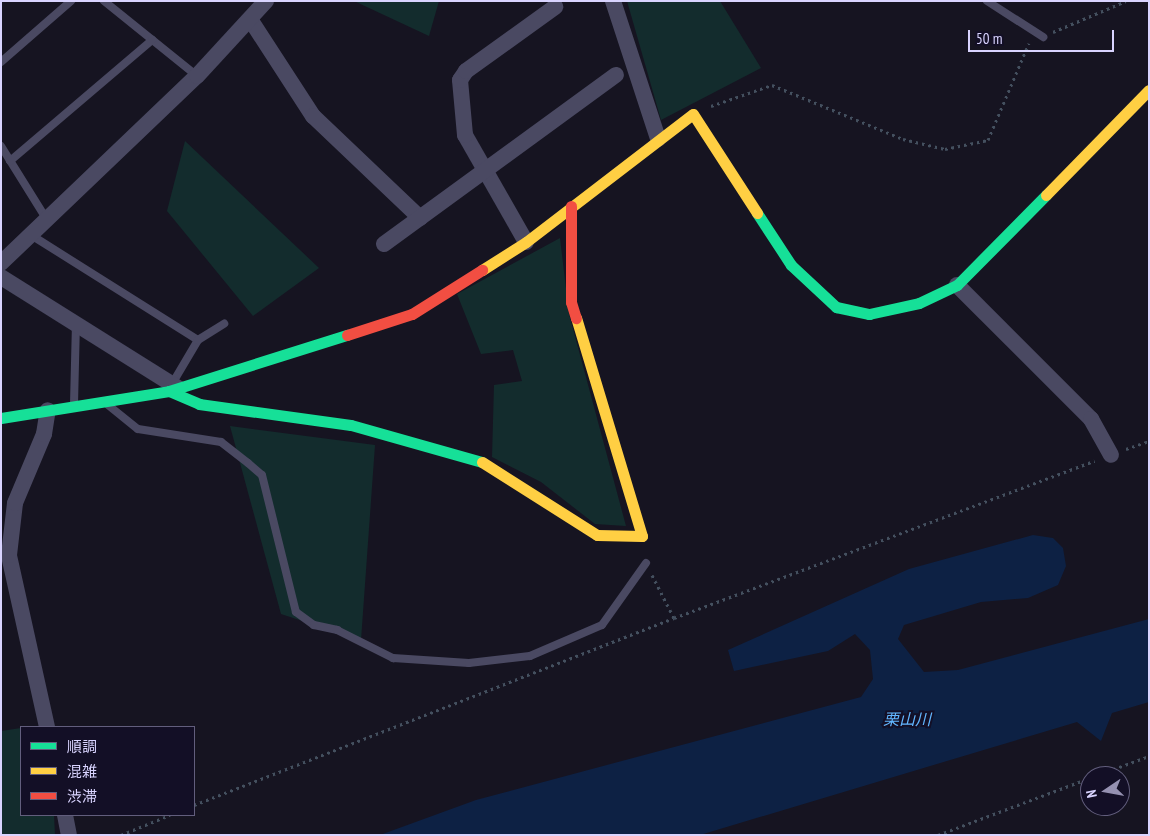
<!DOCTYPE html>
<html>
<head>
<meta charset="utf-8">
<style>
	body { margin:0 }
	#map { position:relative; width:1150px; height:836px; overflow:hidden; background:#161421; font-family:"PT Sans Narrow","Noto Sans JP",sans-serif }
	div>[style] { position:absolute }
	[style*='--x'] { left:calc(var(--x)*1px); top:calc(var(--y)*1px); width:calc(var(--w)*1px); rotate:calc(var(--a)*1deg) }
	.green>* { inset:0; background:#132c2d }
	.water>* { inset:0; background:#0d2144 }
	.path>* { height:3px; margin-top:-1.5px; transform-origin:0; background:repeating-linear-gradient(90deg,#44505f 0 2.5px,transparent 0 6.5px) }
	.lane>* { height:8px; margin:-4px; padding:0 4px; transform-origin:4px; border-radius:4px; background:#4a4962 }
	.street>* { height:16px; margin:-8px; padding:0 8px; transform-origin:8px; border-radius:8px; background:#4a4962 }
	.fast>* { height:11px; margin:-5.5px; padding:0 5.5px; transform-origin:5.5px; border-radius:5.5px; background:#16e098 }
	.slow>* { height:11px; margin:-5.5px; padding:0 5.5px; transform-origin:5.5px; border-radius:5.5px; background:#ffcf43 }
	.jam>* { height:11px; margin:-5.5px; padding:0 5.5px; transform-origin:5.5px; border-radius:5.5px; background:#f24e42 }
	span { translate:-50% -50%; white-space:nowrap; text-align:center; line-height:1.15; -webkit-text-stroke:4px #130f26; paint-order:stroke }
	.water-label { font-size:16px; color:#62b6ff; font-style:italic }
	.frame { position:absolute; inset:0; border:2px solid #d9d4ff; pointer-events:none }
	.legend { position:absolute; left:20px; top:726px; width:175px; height:90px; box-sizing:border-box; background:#130f26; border:1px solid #625e7d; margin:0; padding:6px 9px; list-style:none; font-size:15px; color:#d9d4ff }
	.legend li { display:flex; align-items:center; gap:10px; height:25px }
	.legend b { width:25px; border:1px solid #625e7d }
	.north { position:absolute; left:1080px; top:766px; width:50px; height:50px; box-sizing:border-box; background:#130f26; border:1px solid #625e7d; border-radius:50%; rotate:258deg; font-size:14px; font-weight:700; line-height:20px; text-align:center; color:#d9d4ff }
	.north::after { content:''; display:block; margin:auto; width:18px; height:22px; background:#9591b1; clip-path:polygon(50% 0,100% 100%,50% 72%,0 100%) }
	.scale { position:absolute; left:968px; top:30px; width:146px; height:22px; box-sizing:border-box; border:2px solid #d9d4ff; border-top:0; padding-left:6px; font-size:15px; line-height:18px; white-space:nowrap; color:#d9d4ff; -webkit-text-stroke:4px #130f26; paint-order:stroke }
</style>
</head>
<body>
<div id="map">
	<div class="green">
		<i style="clip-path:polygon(354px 1px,439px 1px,429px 36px)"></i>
		<i style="clip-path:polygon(627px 1px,720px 1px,761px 68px,661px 120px)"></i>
		<i style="clip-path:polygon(185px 141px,319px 268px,253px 316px,167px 211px)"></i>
		<i style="clip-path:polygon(560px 238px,569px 314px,626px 526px,595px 524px,541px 482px,492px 457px,494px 385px,522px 381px,513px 350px,481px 354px,457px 294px)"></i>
		<i style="clip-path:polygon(230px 426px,375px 445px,361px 640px,281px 614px)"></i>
		<i style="clip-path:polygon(21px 728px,21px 815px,54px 815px,55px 835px,1px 835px,1px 731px)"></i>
	</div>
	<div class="water">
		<i style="clip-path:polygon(1033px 535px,1053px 538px,1063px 548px,1066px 566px,1058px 585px,1028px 598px,981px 602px,904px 625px,898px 639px,924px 672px,958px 670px,1149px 619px,1149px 702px,1112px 713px,1101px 741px,1077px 722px,700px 835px,380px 835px,476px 800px,861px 697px,873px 679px,870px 650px,855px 634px,828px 651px,734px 671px,728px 650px,909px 569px)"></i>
	</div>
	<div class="path">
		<i style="--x:1053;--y:32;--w:79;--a:-23"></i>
		<i style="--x:711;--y:106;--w:65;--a:-19"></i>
		<i style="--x:772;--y:85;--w:142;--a:22.4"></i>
		<i style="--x:903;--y:139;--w:43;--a:13.4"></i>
		<i style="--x:945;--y:149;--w:44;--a:-11.8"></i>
		<i style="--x:988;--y:140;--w:105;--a:-67.1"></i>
		<i style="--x:1126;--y:449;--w:24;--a:-19"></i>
		<i style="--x:652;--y:575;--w:48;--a:62.9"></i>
		<i style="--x:1095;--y:776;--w:58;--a:-20.3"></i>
		<i style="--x:194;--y:805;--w:515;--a:-21.29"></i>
		<i style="--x:674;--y:618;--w:449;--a:-20.5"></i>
		<i style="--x:121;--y:835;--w:53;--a:-22.2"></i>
		<i style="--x:938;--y:835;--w:162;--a:-20.6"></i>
	</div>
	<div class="lane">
		<i style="--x:104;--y:1;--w:119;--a:38.9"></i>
		<i style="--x:987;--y:1;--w:67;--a:32.7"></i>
		<i style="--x:1;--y:62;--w:93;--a:-41.1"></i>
		<i style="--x:1;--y:146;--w:87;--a:58.1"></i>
		<i style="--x:10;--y:161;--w:187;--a:-40.4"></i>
		<i style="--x:31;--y:235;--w:197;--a:32.2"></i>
		<i style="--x:172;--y:384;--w:51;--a:-59.4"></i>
		<i style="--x:198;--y:340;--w:31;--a:-32"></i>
		<i style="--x:74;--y:404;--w:81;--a:-88.6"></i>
		<i style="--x:108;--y:405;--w:38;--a:39"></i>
		<i style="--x:138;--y:429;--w:84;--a:8.9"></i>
		<i style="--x:221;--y:442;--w:34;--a:38"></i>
		<i style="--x:248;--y:463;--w:18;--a:41"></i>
		<i style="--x:262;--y:475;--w:141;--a:76.1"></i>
		<i style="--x:296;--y:612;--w:22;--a:36"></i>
		<i style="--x:314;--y:625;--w:24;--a:12"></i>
		<i style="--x:337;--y:630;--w:63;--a:26.6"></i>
		<i style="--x:393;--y:658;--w:76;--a:3.8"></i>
		<i style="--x:469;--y:663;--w:61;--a:-6.5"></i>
		<i style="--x:530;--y:656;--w:78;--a:-23.3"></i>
		<i style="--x:602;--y:625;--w:76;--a:-54.6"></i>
	</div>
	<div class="street">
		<i style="--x:613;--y:1;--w:145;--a:71.9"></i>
		<i style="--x:250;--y:19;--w:116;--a:57"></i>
		<i style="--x:313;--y:116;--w:148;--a:43.6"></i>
		<i style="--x:526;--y:242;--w:123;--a:-119.7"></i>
		<i style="--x:465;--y:135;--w:55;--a:-95.2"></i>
		<i style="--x:460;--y:80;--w:11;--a:-56"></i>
		<i style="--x:466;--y:71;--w:110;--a:-35.7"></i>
		<i style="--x:384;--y:244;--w:287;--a:-36.1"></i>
		<i style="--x:1;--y:263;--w:271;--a:-43.7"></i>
		<i style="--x:197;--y:76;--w:102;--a:-47.4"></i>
		<i style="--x:1;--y:277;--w:209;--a:32.1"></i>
		<i style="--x:957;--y:285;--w:190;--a:45"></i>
		<i style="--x:1091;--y:419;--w:41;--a:60.9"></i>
		<i style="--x:47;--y:727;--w:176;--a:-102.5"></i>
		<i style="--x:9;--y:555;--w:52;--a:-83.4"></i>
		<i style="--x:15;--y:503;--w:75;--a:-67.2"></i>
		<i style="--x:44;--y:434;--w:24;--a:-81"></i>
		<i style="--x:65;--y:815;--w:20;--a:79"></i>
	</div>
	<div class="fast">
		<i style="--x:757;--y:213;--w:62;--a:56.8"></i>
		<i style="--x:791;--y:265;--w:62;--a:43"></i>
		<i style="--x:836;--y:307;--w:34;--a:12"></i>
		<i style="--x:869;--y:314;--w:51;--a:-12.4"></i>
		<i style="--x:919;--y:303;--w:42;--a:-25.3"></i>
		<i style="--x:957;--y:285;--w:127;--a:-45.3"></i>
		<i style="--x:169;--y:391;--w:33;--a:23"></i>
		<i style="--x:199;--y:404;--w:153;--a:7.9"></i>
		<i style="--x:351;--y:425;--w:136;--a:15.8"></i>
		<i style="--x:1;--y:418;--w:170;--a:-9.1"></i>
		<i style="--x:169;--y:391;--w:187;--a:-17.5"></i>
	</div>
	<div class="slow">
		<i style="--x:1046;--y:195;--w:147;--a:-45.6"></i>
		<i style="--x:482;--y:270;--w:52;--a:-32.5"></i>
		<i style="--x:526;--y:242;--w:210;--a:-37.5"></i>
		<i style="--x:693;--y:114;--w:118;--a:57.1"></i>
		<i style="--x:482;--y:462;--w:136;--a:32.4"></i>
		<i style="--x:597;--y:535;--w:45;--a:1.3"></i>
		<i style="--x:642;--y:536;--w:228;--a:-106.8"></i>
	</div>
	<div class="jam">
		<i style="--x:571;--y:206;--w:96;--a:90"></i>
		<i style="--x:571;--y:302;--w:17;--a:73"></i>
		<i style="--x:347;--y:335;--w:68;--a:-17.9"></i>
		<i style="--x:412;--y:314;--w:83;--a:-32.2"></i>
	</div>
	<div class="water-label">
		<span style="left:907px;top:719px">栗山川</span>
	</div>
	<div class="frame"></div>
	<ul class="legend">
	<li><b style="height:6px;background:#16e098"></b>順調</li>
	<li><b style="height:6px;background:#ffcf43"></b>混雑</li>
	<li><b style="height:6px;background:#f24e42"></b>渋滞</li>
	</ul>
	<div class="north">N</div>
	<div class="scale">50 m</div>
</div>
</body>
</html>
